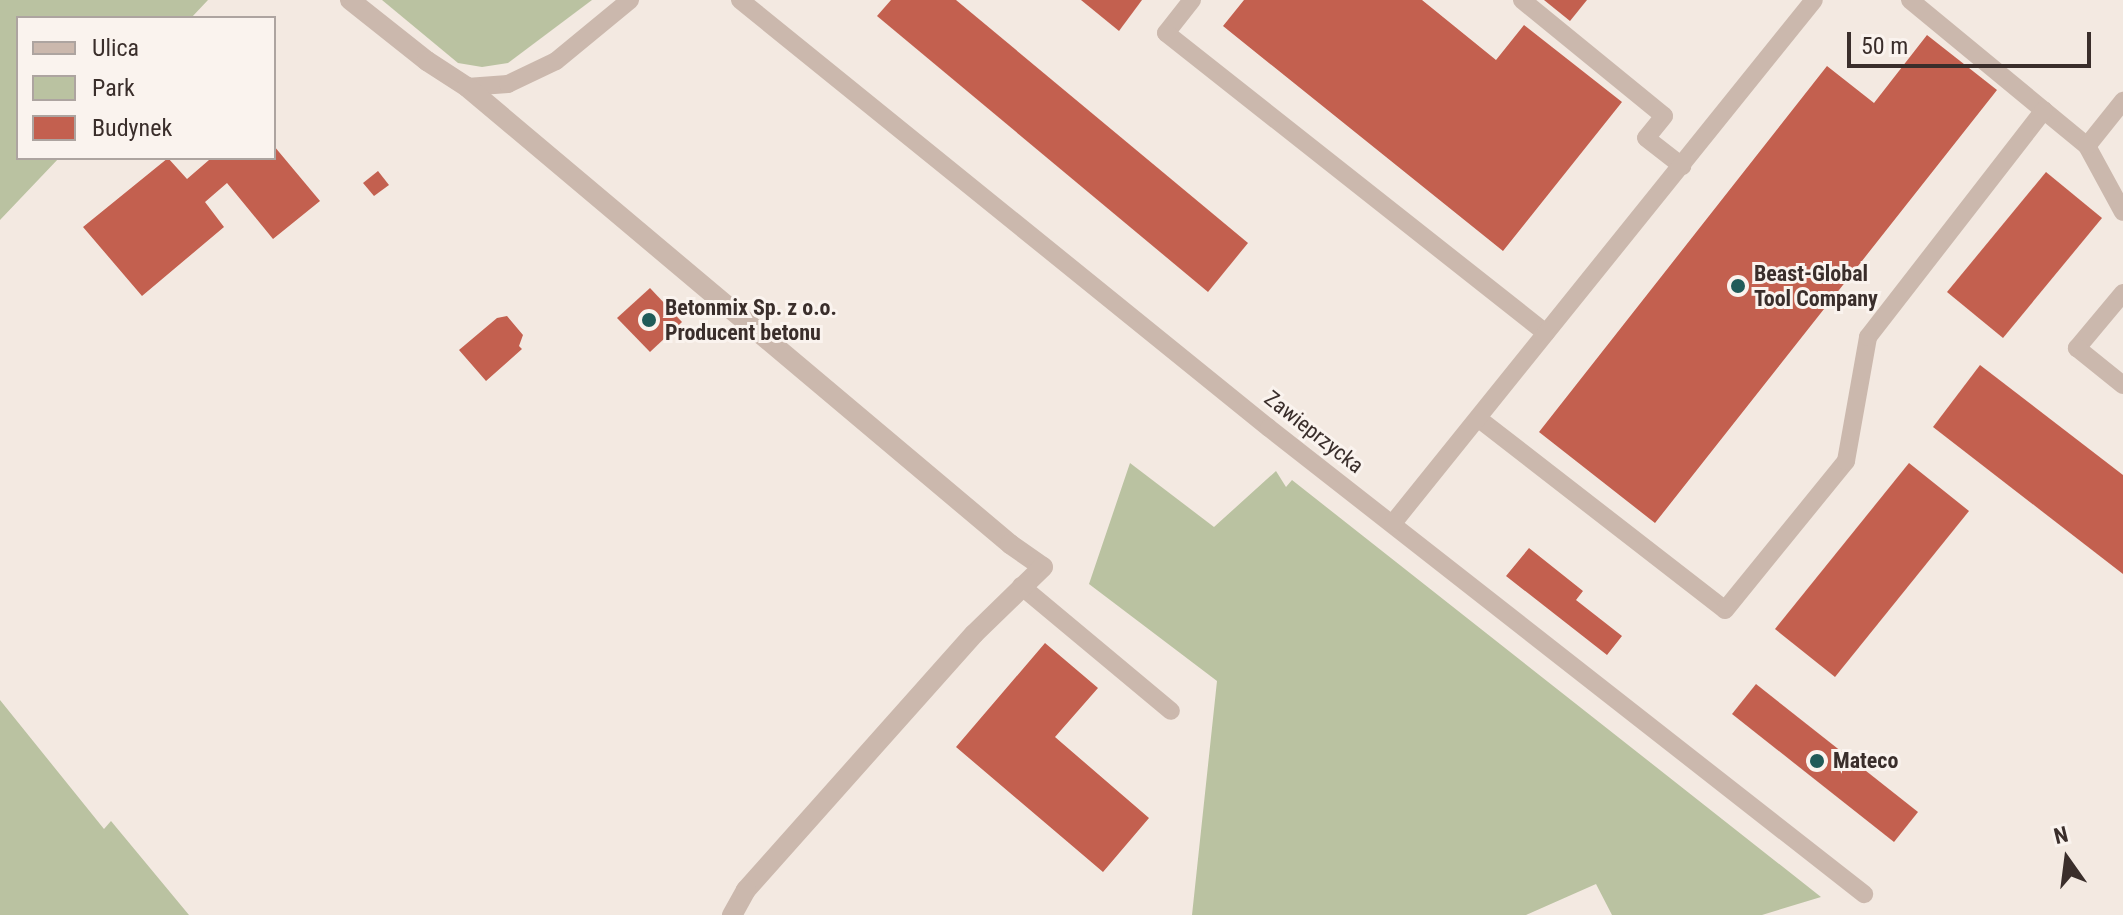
<!DOCTYPE html>
<html>
<head>
<meta charset="utf-8">
<style>
	body { margin:0 }
	#map { position:relative; width:2123px; height:915px; overflow:hidden; background:#f3e9e1; font-family:"Roboto Condensed",sans-serif }
	div>[style] { position:absolute }
	[style*='--x'] { left:calc(var(--x)*1px); top:calc(var(--y)*1px); width:calc(var(--w)*1px); rotate:calc(var(--a)*1deg) }
	.green>* { inset:0; background:#bac2a1 }
	.building>* { inset:0; background:#c3604f }
	.service>* { height:18px; margin:-9px; padding:0 9px; transform-origin:9px; border-radius:9px; background:#cbb8ad }
	.minor>* { height:20px; margin:-10px; padding:0 10px; transform-origin:10px; border-radius:10px; background:#cbb8ad }
	.dots>* { width:22px; height:22px; translate:-50% -50%; box-sizing:border-box; border:4px solid #faf3ee; border-radius:50% }
	span { translate:-50% -50%; white-space:nowrap; text-align:center; line-height:1.15; -webkit-text-stroke:6px #faf3ee; paint-order:stroke }
	.poi-label { font-size:22px; color:#3a2e2b; font-weight:700 }
	.left { translate:0 -50%; text-align:left }
	.street-label { font-size:22px; color:#3a2e2b }
	.legend { position:absolute; left:16px; top:16px; width:260px; height:144px; box-sizing:border-box; background:#faf3ee; border:2px solid #ada4a0; margin:0; padding:10px 14px; list-style:none; font-size:24px; color:#3a2e2b }
	.legend li { display:flex; align-items:center; gap:16px; height:40px }
	.legend b { width:40px; border:2px solid #ada4a0 }
	.north { position:absolute; left:2027px; top:819px; width:80px; height:80px; -webkit-text-stroke:6px #faf3ee; paint-order:stroke; rotate:346deg; font-size:22px; font-weight:700; line-height:32px; text-align:center; color:#3a2e2b }
	.north::after { content:''; display:block; margin:auto; width:28px; height:36px; background:#3a2e2b; clip-path:polygon(50% 0,100% 100%,50% 72%,0 100%) }
	.scale { position:absolute; left:1847px; top:32px; width:244px; height:36px; box-sizing:border-box; border:4px solid #3a2e2b; border-top:0; padding-left:10px; font-size:24px; line-height:28px; white-space:nowrap; color:#3a2e2b; -webkit-text-stroke:6px #faf3ee; paint-order:stroke }
</style>
</head>
<body>
<div id="map">
	<div class="green">
		<i style="clip-path:polygon(0 0,208px 0,191px 18px,18px 18px,18px 158px,59px 158px,0 220px)"></i>
		<i style="clip-path:polygon(382px 0,592px 0,508px 63px,482px 67px,458px 63px)"></i>
		<i style="clip-path:polygon(1130px 463px,1214px 527px,1276px 471px,1286px 487px,1292px 480px,1821px 897px,1762px 915px,1612px 915px,1596px 884px,1526px 915px,1192px 915px,1217px 681px,1089px 584px)"></i>
		<i style="clip-path:polygon(0 700px,104px 829px,111px 821px,189px 915px,0 915px)"></i>
	</div>
	<div class="building">
		<i style="clip-path:polygon(891px 0,956px 0,1248px 243px,1208px 292px,877px 16px)"></i>
		<i style="clip-path:polygon(1081px 0,1142px 0,1119px 31px)"></i>
		<i style="clip-path:polygon(1244px 0,1422px 0,1496px 60px,1524px 25px,1622px 102px,1503px 251px,1223px 26px)"></i>
		<i style="clip-path:polygon(1544px 0,1587px 0,1570px 21px)"></i>
		<i style="clip-path:polygon(1927px 35px,1997px 90px,1655px 523px,1539px 432px,1827px 66px,1874px 103px)"></i>
		<i style="clip-path:polygon(274px 146px,320px 201px,273px 239px,227px 183px,205px 202px,224px 227px,142px 296px,83px 227px,168px 158px,187px 179px,209px 160px,207px 158px,274px 158px)"></i>
		<i style="clip-path:polygon(378px 171px,389px 185px,374px 196px,363px 183px)"></i>
		<i style="clip-path:polygon(2046px 172px,2102px 218px,2003px 338px,1947px 292px)"></i>
		<i style="clip-path:polygon(650px 288px,682px 322px,650px 352px,617px 318px)"></i>
		<i style="clip-path:polygon(507px 316px,523px 335px,519px 346px,522px 349px,486px 381px,459px 350px,497px 318px)"></i>
		<i style="clip-path:polygon(1980px 365px,2123px 475px,2123px 574px,1933px 427px)"></i>
		<i style="clip-path:polygon(1909px 463px,1969px 511px,1835px 677px,1775px 629px)"></i>
		<i style="clip-path:polygon(1529px 548px,1583px 591px,1576px 600px,1622px 636px,1607px 655px,1506px 576px)"></i>
		<i style="clip-path:polygon(1045px 643px,1098px 688px,1055px 737px,1149px 818px,1103px 872px,956px 747px)"></i>
		<i style="clip-path:polygon(1756px 684px,1918px 812px,1894px 842px,1732px 714px)"></i>
	</div>
	<div class="service">
		<i style="--x:740;--y:0;--w:680;--a:38.98"></i>
		<i style="--x:1269;--y:428;--w:756;--a:38.07"></i>
		<i style="--x:1192;--y:0;--w:42;--a:128.2"></i>
		<i style="--x:1166;--y:33;--w:484;--a:38.3"></i>
		<i style="--x:1522;--y:0;--w:183;--a:39.2"></i>
		<i style="--x:1664;--y:116;--w:28;--a:129"></i>
		<i style="--x:1646;--y:138;--w:46;--a:37.9"></i>
		<i style="--x:1910;--y:0;--w:229;--a:39.5"></i>
		<i style="--x:2087;--y:146;--w:75;--a:61.4"></i>
		<i style="--x:467;--y:87;--w:41;--a:-4.2"></i>
		<i style="--x:508;--y:84;--w:53;--a:-25.6"></i>
		<i style="--x:556;--y:61;--w:96;--a:-39.5"></i>
		<i style="--x:2087;--y:146;--w:58;--a:-51.3"></i>
		<i style="--x:2123;--y:293;--w:72;--a:129.9"></i>
		<i style="--x:2077;--y:348;--w:59;--a:38.8"></i>
		<i style="--x:1479;--y:419;--w:311;--a:37.8"></i>
		<i style="--x:1725;--y:610;--w:192;--a:-50.9"></i>
		<i style="--x:1846;--y:461;--w:126;--a:-79.9"></i>
		<i style="--x:1868;--y:337;--w:287;--a:-52.2"></i>
		<i style="--x:1393;--y:523;--w:671;--a:-51.17"></i>
		<i style="--x:1021;--y:586;--w:195;--a:39.8"></i>
	</div>
	<div class="minor">
		<i style="--x:350;--y:0;--w:98;--a:38.4"></i>
		<i style="--x:427;--y:61;--w:48;--a:33"></i>
		<i style="--x:467;--y:87;--w:710;--a:40.08"></i>
		<i style="--x:1010;--y:544;--w:40;--a:34.9"></i>
		<i style="--x:1043;--y:567;--w:96;--a:135.8"></i>
		<i style="--x:974;--y:634;--w:343;--a:131.7"></i>
		<i style="--x:746;--y:890;--w:29;--a:119"></i>
	</div>
	<div class="dots">
		<i style="left:1738px;top:286px;background:#215b59"></i>
		<i style="left:649px;top:320px;background:#215b59"></i>
		<i style="left:1817px;top:761px;background:#215b59"></i>
	</div>
	<div class="poi-label">
		<span class="left" style="left:1754px;top:286px">Beast-Global<br>Tool Company</span>
		<span class="left" style="left:665px;top:320px">Betonmix Sp. z o.o.<br>Producent betonu</span>
		<span class="left" style="left:1833px;top:761px">Mateco</span>
	</div>
	<div class="street-label">
		<span style="left:1314px;top:432px;rotate:38deg">Zawieprzycka</span>
	</div>
	<ul class="legend">
	<li><b style="height:10px;background:#cbb8ad"></b>Ulica</li>
	<li><b style="height:22px;background:#bac2a1"></b>Park</li>
	<li><b style="height:22px;background:#c3604f"></b>Budynek</li>
	</ul>
	<div class="north">N</div>
	<div class="scale">50 m</div>
</div>
</body>
</html>
